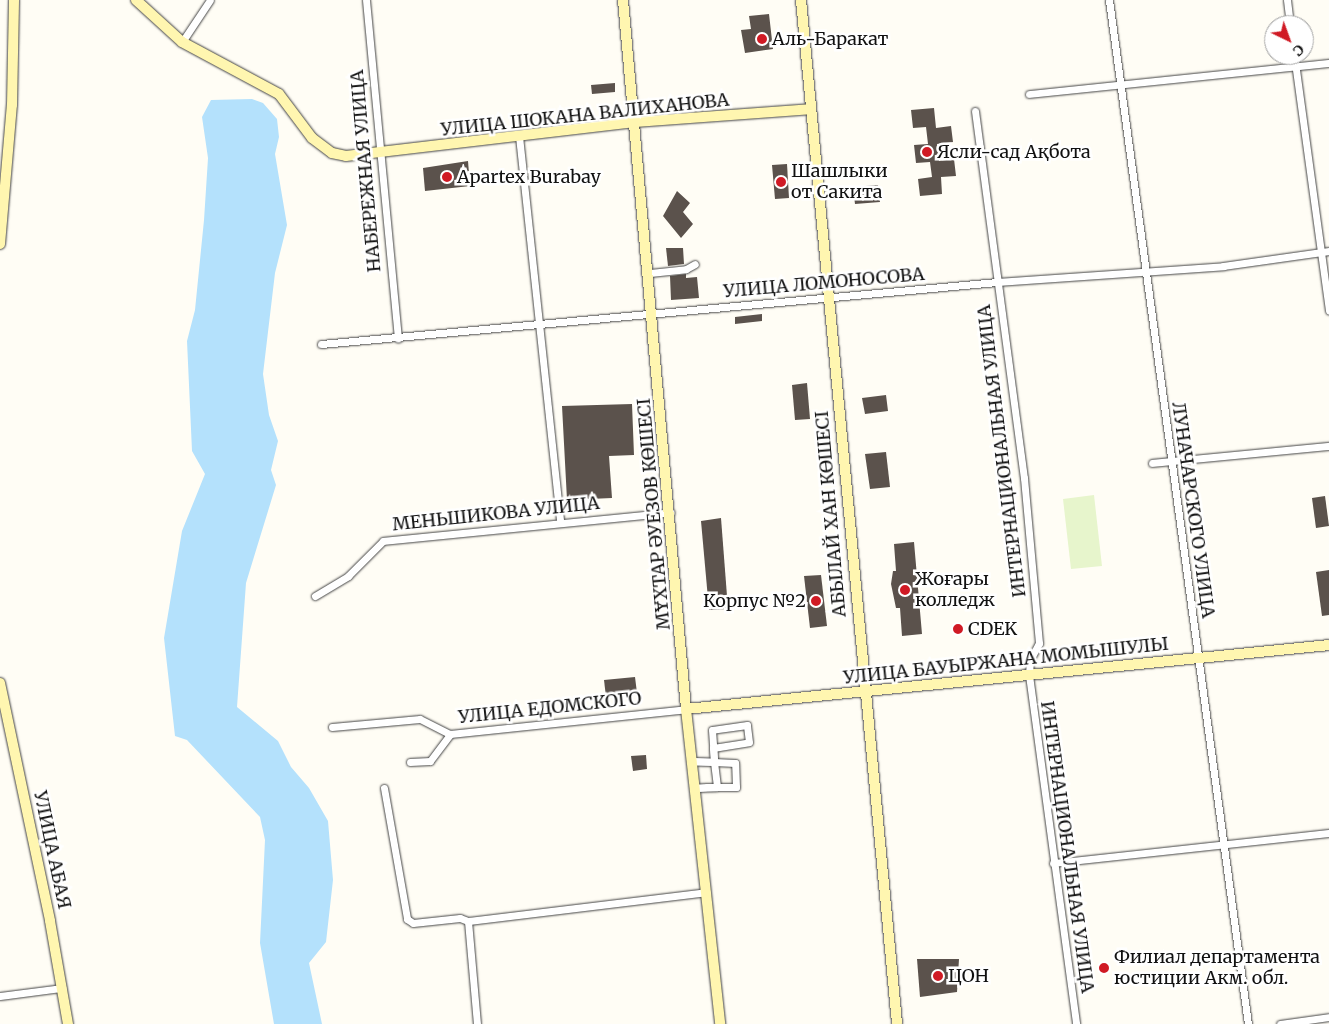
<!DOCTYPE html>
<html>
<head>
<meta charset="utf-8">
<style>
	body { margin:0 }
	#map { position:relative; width:1329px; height:1024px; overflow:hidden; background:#fffdf5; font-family:Merriweather,serif }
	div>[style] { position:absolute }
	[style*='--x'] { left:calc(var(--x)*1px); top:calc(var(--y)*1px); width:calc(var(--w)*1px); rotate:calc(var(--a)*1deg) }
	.pitch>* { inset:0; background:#e7f5cc }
	.water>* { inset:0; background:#b4e1fc }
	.building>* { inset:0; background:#5b524c }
	.roads { filter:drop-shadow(0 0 1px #444) drop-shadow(0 0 1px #444) }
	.street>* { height:7px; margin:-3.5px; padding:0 3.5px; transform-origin:3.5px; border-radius:3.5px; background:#fff }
	.secondary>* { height:10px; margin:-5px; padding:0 5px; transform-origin:5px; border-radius:5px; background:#fff6b0 }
	.dots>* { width:14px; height:14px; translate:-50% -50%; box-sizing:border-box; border:2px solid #fff; border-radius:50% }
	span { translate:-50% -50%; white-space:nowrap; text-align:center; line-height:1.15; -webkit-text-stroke:5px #fff; paint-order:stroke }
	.poi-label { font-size:18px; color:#111 }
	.left { translate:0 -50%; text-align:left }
	.right { translate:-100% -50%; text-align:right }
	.street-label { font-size:18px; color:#111 }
	.north { position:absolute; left:1264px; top:15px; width:50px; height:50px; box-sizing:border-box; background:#fff; border:1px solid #a0a0a0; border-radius:50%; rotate:138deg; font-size:14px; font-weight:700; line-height:20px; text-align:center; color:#111 }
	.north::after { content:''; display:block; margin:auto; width:18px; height:22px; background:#d01a24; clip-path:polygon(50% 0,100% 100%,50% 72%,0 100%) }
</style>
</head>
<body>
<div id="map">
	<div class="pitch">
		<i style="clip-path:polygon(1094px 495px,1102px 566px,1071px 569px,1063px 499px)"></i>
	</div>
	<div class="water">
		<i style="clip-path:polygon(252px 99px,263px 103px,277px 119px,279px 137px,275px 154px,287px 225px,275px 273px,263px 374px,269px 415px,278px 441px,271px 470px,276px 485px,246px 583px,237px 707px,278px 741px,291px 767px,309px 788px,328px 821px,333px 880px,326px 942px,309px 963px,322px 1024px,274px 1024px,260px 943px,265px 840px,260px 817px,187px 740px,175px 736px,164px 638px,182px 531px,205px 474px,192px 451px,187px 341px,195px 310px,204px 220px,208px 158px,202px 117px,211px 100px)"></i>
	</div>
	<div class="building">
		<i style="clip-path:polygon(769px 14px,773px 49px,745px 53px,741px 30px,751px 29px,749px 16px)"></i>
		<i style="clip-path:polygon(615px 83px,615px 92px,592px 94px,591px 85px)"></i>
		<i style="clip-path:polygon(934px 108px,936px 128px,951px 126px,953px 142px,937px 144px,939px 161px,954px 159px,956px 176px,941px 177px,942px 194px,920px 196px,918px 179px,932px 177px,930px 162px,916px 163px,914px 145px,928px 144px,926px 127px,913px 128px,911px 110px)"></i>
		<i style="clip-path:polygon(468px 161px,470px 186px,425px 191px,423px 168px)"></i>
		<i style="clip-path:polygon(787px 164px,789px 198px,775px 199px,772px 165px)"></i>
		<i style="clip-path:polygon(878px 185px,880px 202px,855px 204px,853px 187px)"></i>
		<i style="clip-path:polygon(677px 191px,690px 203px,683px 212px,693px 224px,681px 238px,663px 216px)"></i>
		<i style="clip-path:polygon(666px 248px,683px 248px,684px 264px,668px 266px)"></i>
		<i style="clip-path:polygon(686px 274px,686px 278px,697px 277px,699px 298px,671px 300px,670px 276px)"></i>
		<i style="clip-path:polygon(762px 314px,762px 321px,735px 324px,735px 317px)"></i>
		<i style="clip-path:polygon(807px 383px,810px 419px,795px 420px,792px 385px)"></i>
		<i style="clip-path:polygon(886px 395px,888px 411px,865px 414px,862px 398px)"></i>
		<i style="clip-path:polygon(632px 404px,634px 455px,609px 456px,612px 498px,567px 500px,562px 406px)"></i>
		<i style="clip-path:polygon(886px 452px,890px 487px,870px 489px,865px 454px)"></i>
		<i style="clip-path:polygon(1325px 496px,1329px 526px,1316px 528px,1312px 498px)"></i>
		<i style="clip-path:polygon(721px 518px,728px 609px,709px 610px,701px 521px)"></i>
		<i style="clip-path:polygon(914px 542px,922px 634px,902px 636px,900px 608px,896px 608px,891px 584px,893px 571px,896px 571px,894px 544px)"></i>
		<i style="clip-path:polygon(1329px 570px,1329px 615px,1322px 616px,1316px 572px)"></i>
		<i style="clip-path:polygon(821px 575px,827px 626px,810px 628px,804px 576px)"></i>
		<i style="clip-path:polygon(635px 677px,637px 693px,606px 697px,604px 680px)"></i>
		<i style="clip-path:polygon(646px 755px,647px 769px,633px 771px,631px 756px)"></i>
		<i style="clip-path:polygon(917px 959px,959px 959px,957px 992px,920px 997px)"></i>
	</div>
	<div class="roads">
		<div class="street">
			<i style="--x:366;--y:0;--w:340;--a:84.6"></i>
			<i style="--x:1109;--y:0;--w:1033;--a:82.27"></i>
			<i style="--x:1287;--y:0;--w:25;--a:83"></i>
			<i style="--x:182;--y:42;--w:50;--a:-56.3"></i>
			<i style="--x:1294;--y:55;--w:258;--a:82.2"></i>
			<i style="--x:1029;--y:94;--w:302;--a:-5.9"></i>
			<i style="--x:975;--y:111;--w:370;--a:82.4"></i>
			<i style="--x:1024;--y:478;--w:166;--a:84.8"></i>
			<i style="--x:1039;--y:643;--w:19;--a:118"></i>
			<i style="--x:1030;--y:660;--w:15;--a:94"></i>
			<i style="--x:1029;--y:675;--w:352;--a:82.3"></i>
			<i style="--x:519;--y:136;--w:388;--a:83.9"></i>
			<i style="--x:650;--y:273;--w:36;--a:-6"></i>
			<i style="--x:686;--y:269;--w:10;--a:-29"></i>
			<i style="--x:321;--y:344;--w:679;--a:-5.24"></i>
			<i style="--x:997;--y:282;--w:227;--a:-4"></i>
			<i style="--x:1223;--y:266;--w:107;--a:-8.1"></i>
			<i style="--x:1152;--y:463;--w:178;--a:-5.5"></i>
			<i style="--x:315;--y:596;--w:39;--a:-31"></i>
			<i style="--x:348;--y:576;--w:49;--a:-45"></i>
			<i style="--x:383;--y:541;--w:289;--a:-5.7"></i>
			<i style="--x:332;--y:727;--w:88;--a:-5.2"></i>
			<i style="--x:420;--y:719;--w:34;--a:27"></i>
			<i style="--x:450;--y:734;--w:237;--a:-6"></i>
			<i style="--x:691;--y:761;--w:23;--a:2"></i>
			<i style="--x:714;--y:762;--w:14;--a:-94"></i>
			<i style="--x:713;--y:748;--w:36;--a:-9"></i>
			<i style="--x:749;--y:742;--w:17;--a:-97"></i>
			<i style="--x:747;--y:725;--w:35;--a:172"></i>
			<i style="--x:712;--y:730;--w:32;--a:86"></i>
			<i style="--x:714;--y:762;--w:25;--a:83"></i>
			<i style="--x:717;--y:787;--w:10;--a:180"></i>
			<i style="--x:707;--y:787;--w:13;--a:176"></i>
			<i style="--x:694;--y:788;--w:23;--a:-2"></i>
			<i style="--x:717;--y:787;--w:19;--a:0"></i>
			<i style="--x:736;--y:787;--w:24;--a:-92"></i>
			<i style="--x:735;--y:763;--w:21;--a:-177"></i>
			<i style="--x:714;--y:762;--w:23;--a:-178"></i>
			<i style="--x:410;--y:762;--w:20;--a:-3"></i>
			<i style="--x:430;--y:761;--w:34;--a:-53"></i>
			<i style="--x:384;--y:788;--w:133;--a:80"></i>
			<i style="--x:407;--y:919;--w:7;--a:34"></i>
			<i style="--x:413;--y:923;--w:47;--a:-6.1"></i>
			<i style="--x:460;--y:918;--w:9;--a:21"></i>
			<i style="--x:468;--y:921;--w:240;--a:-6.9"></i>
			<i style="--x:1053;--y:863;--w:278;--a:-6.2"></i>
			<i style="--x:468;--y:921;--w:103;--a:85"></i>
			<i style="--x:0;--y:996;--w:63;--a:-7.4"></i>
			<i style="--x:1280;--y:1024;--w:49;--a:-8.1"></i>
		</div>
		<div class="secondary">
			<i style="--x:136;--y:0;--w:62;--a:42.4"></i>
			<i style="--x:182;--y:42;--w:110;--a:28.2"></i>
			<i style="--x:279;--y:94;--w:55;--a:53.1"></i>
			<i style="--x:312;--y:138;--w:25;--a:37"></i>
			<i style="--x:332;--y:153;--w:14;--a:12"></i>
			<i style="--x:346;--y:156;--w:291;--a:-6.7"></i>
			<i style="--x:635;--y:122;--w:175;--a:-4.2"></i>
			<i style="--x:623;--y:0;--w:712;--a:84.92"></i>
			<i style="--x:686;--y:709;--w:317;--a:83.8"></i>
			<i style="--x:801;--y:0;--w:1028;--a:84.64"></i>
			<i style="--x:0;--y:244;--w:140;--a:-85.1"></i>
			<i style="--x:12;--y:105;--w:105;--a:-88.9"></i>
			<i style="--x:0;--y:683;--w:243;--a:78.1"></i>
			<i style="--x:50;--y:921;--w:105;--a:80.1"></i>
			<i style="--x:686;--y:709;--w:646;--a:-5.68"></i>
		</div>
	</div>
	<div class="dots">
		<i style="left:762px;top:39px;background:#d01a24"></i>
		<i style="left:927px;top:152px;background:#d01a24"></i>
		<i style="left:447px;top:177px;background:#d01a24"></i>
		<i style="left:781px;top:182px;background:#d01a24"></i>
		<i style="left:905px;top:590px;background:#d01a24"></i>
		<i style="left:816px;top:601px;background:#d01a24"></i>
		<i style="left:958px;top:629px;background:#d01a24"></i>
		<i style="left:1104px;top:968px;background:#d01a24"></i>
		<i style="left:938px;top:976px;background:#d01a24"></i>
	</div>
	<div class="poi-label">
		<span class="left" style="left:772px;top:39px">Аль-Баракат</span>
		<span class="left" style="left:937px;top:152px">Ясли-сад Ақбота</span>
		<span class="left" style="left:791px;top:182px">Шашлыки<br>от Сакита</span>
		<span class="left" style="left:457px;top:177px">Apartex Burabay</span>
		<span class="left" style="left:915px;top:590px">Жоғары<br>колледж</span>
		<span class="right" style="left:806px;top:601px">Корпус №2</span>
		<span class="left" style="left:968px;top:629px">CDEK</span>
		<span class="left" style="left:1114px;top:968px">Филиал департамента<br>юстиции Акм. обл.</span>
		<span class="left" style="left:948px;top:976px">ЦОН</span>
	</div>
	<div class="street-label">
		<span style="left:585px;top:115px;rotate:-6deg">УЛИЦА ШОКАНА ВАЛИХАНОВА</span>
		<span style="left:366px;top:171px;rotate:-95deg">НАБЕРЕЖНАЯ УЛИЦА</span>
		<span style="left:824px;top:283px;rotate:-5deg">УЛИЦА ЛОМОНОСОВА</span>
		<span style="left:1002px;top:451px;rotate:-97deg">ИНТЕРНАЦИОНАЛЬНАЯ УЛИЦА</span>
		<span style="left:1193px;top:510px;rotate:82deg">ЛУНАЧАРСКОГО УЛИЦА</span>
		<span style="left:496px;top:514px;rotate:-6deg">МЕНЬШИКОВА УЛИЦА</span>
		<span style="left:654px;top:514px;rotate:-95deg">МҰХТАР ӘУЕЗОВ КӨШЕСІ</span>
		<span style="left:831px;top:514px;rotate:-95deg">АБЫЛАЙ ХАН КӨШЕСІ</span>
		<span style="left:1006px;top:661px;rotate:-6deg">УЛИЦА БАУЫРЖАНА МОМЫШУЛЫ</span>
		<span style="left:550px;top:708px;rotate:-6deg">УЛИЦА ЕДОМСКОГО</span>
		<span style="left:1067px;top:847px;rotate:82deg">ИНТЕРНАЦИОНАЛЬНАЯ УЛИЦА</span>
		<span style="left:52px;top:850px;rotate:78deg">УЛИЦА АБАЯ</span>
	</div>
	<div class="north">С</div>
</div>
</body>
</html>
